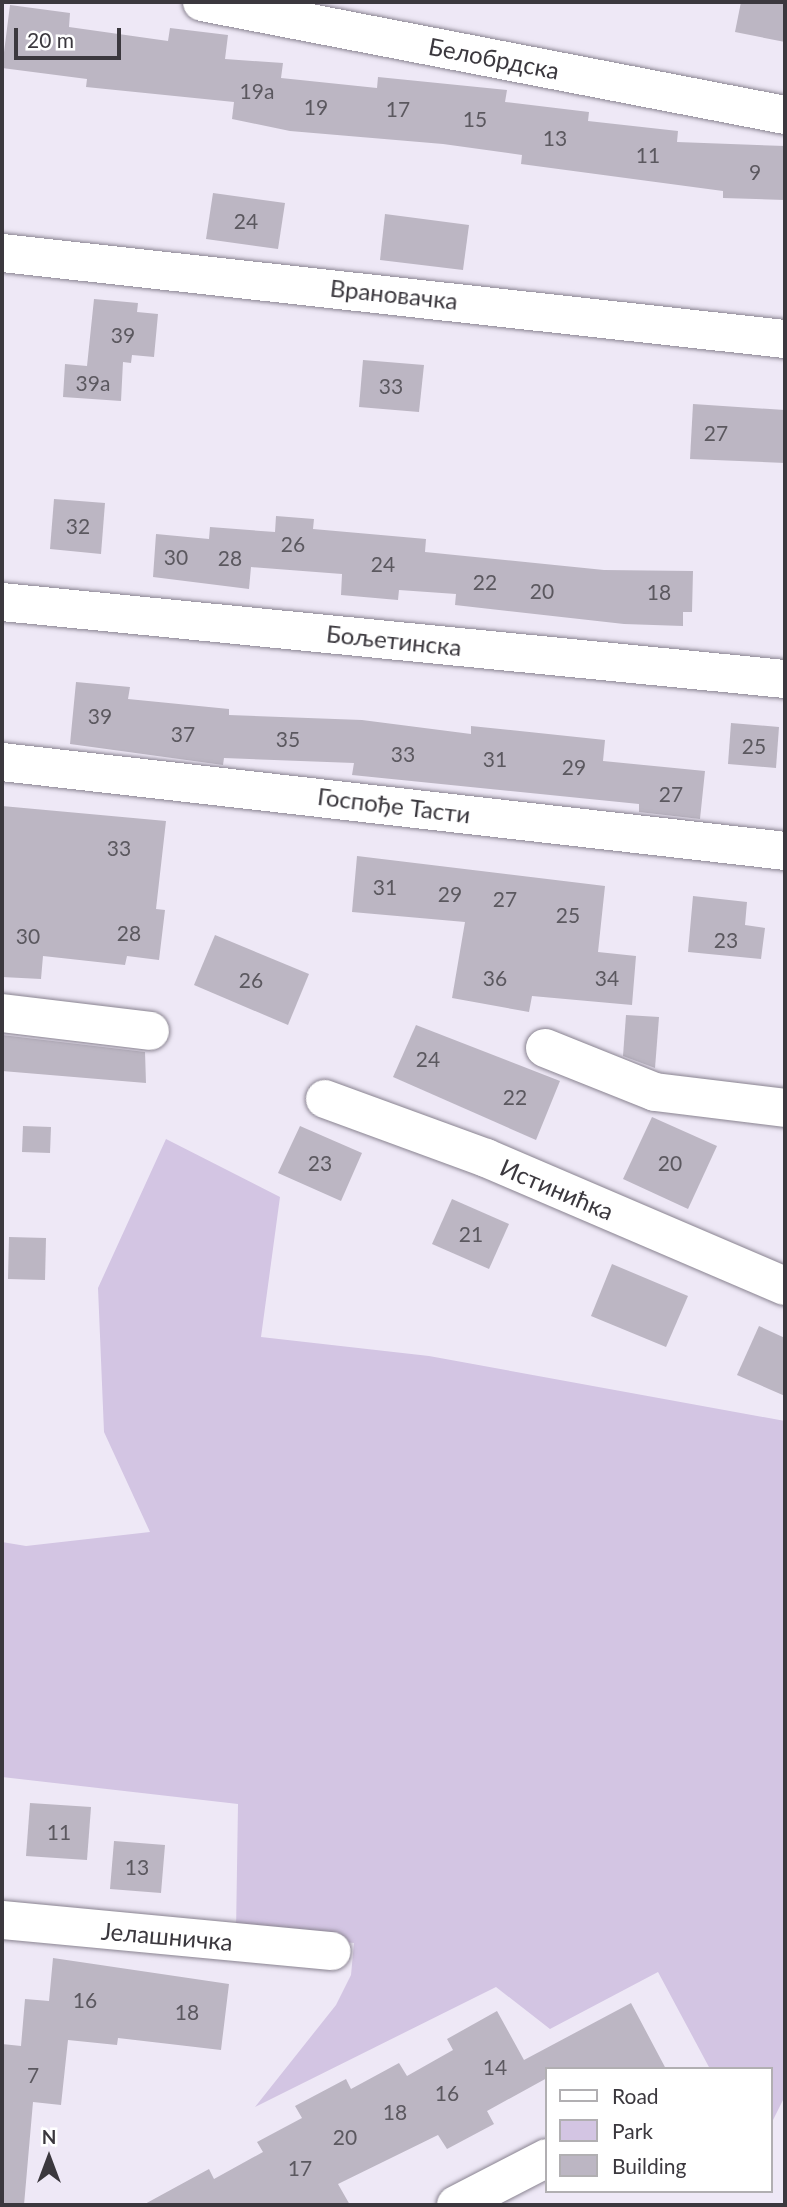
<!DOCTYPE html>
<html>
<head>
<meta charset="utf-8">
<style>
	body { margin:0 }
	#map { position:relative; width:787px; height:2207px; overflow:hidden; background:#eee8f6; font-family:Lato,sans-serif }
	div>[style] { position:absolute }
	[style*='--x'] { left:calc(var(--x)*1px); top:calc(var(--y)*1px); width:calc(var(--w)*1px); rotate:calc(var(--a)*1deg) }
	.green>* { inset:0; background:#d3c5e3 }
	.building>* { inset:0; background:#bcb6c3 }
	.roads { filter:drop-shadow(0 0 2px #898390) drop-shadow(0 0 2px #898390) }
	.street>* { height:38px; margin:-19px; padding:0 19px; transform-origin:19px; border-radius:19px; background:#fff }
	span { translate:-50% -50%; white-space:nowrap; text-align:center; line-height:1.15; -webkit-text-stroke:6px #fff; paint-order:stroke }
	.number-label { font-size:21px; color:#5b585f }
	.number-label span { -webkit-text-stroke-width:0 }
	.street-label { font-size:24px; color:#3b383e }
	.frame { position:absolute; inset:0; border:4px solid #3b383e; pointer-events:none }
	.legend { position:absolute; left:545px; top:2067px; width:228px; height:126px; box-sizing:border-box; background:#fff; border:2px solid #b1afb2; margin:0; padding:9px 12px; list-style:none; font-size:21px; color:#3b383e }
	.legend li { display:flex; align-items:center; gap:14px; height:35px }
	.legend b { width:35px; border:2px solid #b1afb2 }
	.north { position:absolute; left:14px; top:2123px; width:70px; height:70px; -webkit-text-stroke:5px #fff; paint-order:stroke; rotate:0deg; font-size:19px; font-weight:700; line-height:28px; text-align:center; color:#3b383e }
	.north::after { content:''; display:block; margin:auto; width:24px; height:32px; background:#3b383e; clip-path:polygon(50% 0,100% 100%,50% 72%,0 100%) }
	.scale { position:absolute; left:14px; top:28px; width:107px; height:32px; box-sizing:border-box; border:4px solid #3b383e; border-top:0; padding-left:9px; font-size:21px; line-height:24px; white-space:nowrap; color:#3b383e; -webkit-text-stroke:5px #fff; paint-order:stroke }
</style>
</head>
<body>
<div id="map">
	<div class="green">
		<i style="clip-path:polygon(166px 1139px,280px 1197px,261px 1337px,429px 1356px,785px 1421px,785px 2096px,771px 2124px,771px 2069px,710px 2069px,658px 1972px,550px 2029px,496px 1987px,255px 2107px,336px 2005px,351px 1975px,354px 1943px,236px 1932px,238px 1804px,2px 1777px,2px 1542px,26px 1546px,150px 1532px,104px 1432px,98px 1288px)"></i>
	</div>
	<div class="building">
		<i style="clip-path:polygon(741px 2px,785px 2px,785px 42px,735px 32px)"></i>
		<i style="clip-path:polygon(10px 5px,70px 13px,69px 27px,168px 41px,170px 28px,228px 35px,225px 59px,283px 63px,281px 78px,377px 88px,378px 77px,507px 90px,505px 102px,589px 112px,588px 121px,678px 131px,677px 142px,785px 146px,785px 200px,723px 198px,723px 191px,521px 164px,522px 155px,443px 144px,290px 131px,232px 119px,234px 102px,86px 87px,87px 79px,2px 68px)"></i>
		<i style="clip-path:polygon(213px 193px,285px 203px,278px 249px,206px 239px)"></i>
		<i style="clip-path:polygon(385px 214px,469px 225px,463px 270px,380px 260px)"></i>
		<i style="clip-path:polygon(94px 299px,138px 303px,137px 312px,158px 314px,154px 357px,132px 355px,131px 363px,123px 362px,121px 401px,63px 397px,65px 364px,87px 366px)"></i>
		<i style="clip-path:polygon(363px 360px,424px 365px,419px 412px,359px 407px)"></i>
		<i style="clip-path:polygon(693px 404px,785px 410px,785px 463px,690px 459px)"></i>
		<i style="clip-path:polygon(54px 499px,105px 503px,101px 554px,50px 549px)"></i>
		<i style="clip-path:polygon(276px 516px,314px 519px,313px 529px,426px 539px,425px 552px,604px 570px,693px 571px,692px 612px,683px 612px,683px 626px,624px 624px,455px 605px,456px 594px,399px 590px,398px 600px,341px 595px,342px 574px,251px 567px,249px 589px,153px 577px,156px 534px,209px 539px,210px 527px,275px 532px)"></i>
		<i style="clip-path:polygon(76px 682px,130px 687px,128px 699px,229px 709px,229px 715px,362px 720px,471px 734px,471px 726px,605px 740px,603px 761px,705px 771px,700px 819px,639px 812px,639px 804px,352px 775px,354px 763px,224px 758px,223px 765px,70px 744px)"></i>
		<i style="clip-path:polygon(731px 723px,779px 727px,776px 768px,728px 764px)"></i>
		<i style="clip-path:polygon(2px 806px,166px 821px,156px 909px,165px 910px,159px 960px,127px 956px,125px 965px,43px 956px,41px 979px,2px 977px)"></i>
		<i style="clip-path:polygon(357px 856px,605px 886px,598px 952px,636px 956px,632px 1005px,532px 996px,529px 1012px,452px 998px,465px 922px,352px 912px)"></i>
		<i style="clip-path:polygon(693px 896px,747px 902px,745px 925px,765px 928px,761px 959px,688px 952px)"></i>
		<i style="clip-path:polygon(215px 935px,309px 974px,288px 1025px,194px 985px)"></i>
		<i style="clip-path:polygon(626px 1015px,659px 1017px,655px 1068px,623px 1056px)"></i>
		<i style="clip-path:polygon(416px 1025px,560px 1081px,536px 1140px,393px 1077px)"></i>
		<i style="clip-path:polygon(2px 1035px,145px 1052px,146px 1083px,2px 1071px)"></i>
		<i style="clip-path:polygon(652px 1117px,717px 1146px,688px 1209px,623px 1179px)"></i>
		<i style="clip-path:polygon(23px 1126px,51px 1127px,50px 1153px,22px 1152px)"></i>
		<i style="clip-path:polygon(300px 1126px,362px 1153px,341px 1201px,278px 1173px)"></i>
		<i style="clip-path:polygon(452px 1199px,509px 1224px,489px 1269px,432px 1244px)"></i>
		<i style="clip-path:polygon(9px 1237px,46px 1238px,45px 1280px,8px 1279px)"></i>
		<i style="clip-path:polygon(612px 1264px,688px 1296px,666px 1347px,591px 1316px)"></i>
		<i style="clip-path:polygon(759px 1326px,785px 1338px,785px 1396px,737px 1375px)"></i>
		<i style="clip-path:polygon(30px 1803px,91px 1807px,87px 1860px,26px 1856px)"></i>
		<i style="clip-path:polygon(114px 1841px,165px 1845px,161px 1893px,110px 1889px)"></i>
		<i style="clip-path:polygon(53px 1958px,229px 1984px,221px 2050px,118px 2038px,117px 2045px,68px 2040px,61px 2105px,33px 2102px,24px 2205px,2px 2205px,2px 2044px,21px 2046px,25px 1999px,49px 2001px)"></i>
		<i style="clip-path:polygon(631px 2003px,666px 2069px,547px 2069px,547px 2078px,487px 2111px,494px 2124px,447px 2149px,438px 2135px,338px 2184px,350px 2205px,143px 2205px,209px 2169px,214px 2179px,263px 2152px,257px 2142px,302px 2118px,295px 2106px,346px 2079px,351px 2089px,399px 2063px,407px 2076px,453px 2050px,447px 2039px,497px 2011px,524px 2060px)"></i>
	</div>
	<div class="roads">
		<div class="street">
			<i style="--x:202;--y:2;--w:594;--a:10.97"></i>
			<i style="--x:2;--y:253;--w:788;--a:6.27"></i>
			<i style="--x:2;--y:602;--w:787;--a:5.62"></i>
			<i style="--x:2;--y:762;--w:788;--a:6.48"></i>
			<i style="--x:2;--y:1013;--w:149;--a:6.9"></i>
			<i style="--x:545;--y:1048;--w:118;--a:21.8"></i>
			<i style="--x:655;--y:1092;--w:131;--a:7"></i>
			<i style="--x:325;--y:1099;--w:171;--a:20.1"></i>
			<i style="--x:486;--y:1158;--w:325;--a:23.2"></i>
			<i style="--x:2;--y:1920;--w:331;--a:5.4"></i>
			<i style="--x:456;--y:2205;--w:102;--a:-27.3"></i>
		</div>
	</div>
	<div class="number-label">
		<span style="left:257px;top:91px">19a</span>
		<span style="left:316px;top:107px">19</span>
		<span style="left:398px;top:109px">17</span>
		<span style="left:475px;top:119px">15</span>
		<span style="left:555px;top:138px">13</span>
		<span style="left:648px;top:155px">11</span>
		<span style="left:755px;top:172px">9</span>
		<span style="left:246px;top:221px">24</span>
		<span style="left:123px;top:335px">39</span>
		<span style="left:93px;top:383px">39a</span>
		<span style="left:391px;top:386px">33</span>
		<span style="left:716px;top:433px">27</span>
		<span style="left:78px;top:526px">32</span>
		<span style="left:293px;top:544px">26</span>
		<span style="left:176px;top:557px">30</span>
		<span style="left:230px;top:558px">28</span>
		<span style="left:383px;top:564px">24</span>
		<span style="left:485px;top:582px">22</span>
		<span style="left:542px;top:591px">20</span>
		<span style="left:659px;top:592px">18</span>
		<span style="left:100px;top:716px">39</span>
		<span style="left:183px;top:734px">37</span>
		<span style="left:288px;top:739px">35</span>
		<span style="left:754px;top:746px">25</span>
		<span style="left:403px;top:754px">33</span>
		<span style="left:495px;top:759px">31</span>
		<span style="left:574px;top:767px">29</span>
		<span style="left:671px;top:794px">27</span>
		<span style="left:119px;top:848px">33</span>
		<span style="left:385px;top:887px">31</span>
		<span style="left:450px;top:894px">29</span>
		<span style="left:505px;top:899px">27</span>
		<span style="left:568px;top:915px">25</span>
		<span style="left:129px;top:933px">28</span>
		<span style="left:28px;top:936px">30</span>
		<span style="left:726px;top:940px">23</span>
		<span style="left:495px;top:978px">36</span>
		<span style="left:607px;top:978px">34</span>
		<span style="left:251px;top:980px">26</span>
		<span style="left:428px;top:1059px">24</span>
		<span style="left:515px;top:1097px">22</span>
		<span style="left:320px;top:1163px">23</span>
		<span style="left:670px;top:1163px">20</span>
		<span style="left:471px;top:1234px">21</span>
		<span style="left:59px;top:1832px">11</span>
		<span style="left:137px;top:1867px">13</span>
		<span style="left:85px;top:2000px">16</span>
		<span style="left:187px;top:2012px">18</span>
		<span style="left:495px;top:2067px">14</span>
		<span style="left:33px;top:2075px">7</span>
		<span style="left:447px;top:2093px">16</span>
		<span style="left:395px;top:2112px">18</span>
		<span style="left:345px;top:2137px">20</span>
		<span style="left:300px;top:2168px">17</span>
	</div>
	<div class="street-label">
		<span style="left:494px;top:58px;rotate:11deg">Белобрдска</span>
		<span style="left:394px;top:294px;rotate:6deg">Врановачка</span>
		<span style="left:394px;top:640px;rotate:6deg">Бољетинска</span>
		<span style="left:394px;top:805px;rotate:7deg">Госпође Тасти</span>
		<span style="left:557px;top:1189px;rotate:23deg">Истинићка</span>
		<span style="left:167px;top:1936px;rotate:5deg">Јелашничка</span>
	</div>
	<div class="frame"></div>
	<ul class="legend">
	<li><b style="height:9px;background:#fff"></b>Road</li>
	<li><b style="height:19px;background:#d3c5e3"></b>Park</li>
	<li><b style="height:19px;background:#bcb6c3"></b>Building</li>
	</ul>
	<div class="north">N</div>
	<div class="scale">20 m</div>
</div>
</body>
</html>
